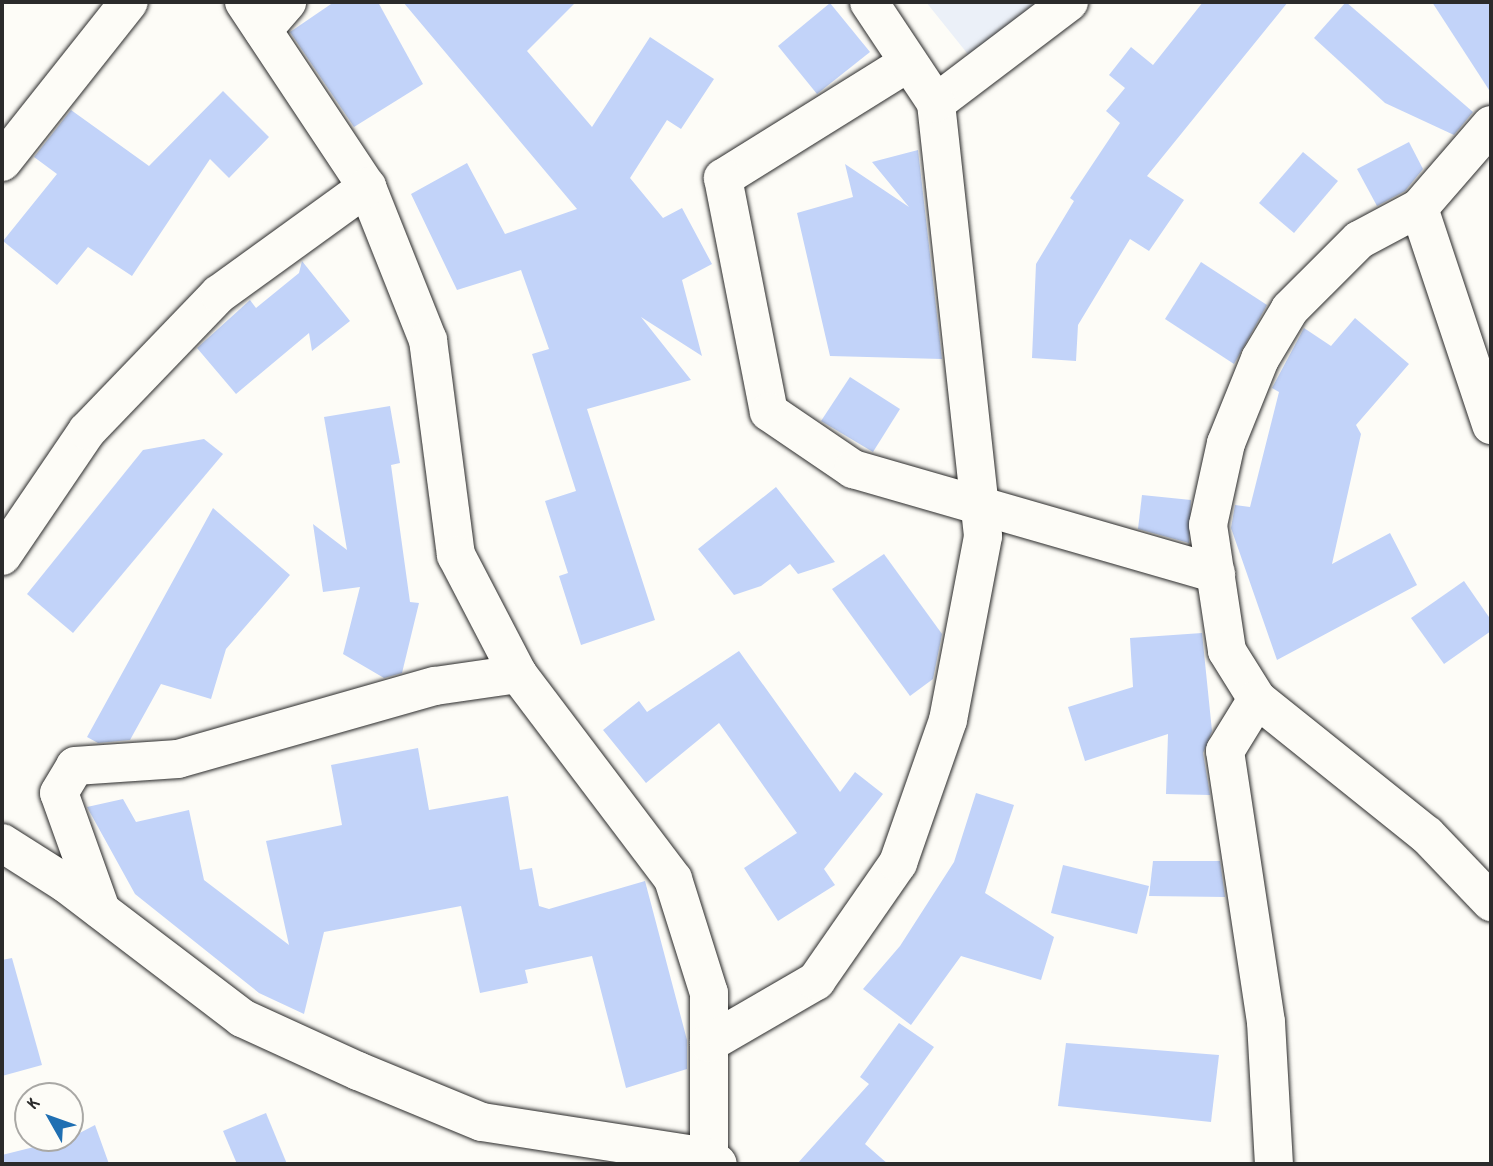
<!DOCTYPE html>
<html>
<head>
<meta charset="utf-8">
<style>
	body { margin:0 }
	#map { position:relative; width:1493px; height:1166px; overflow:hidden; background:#fdfcf7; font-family:Dekko,sans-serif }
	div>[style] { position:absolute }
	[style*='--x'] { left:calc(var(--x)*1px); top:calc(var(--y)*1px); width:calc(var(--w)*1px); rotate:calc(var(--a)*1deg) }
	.built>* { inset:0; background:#ebf0f8 }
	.building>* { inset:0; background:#c2d3f9 }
	.roads { filter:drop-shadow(0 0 2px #2b2b2b) drop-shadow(0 0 2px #2b2b2b) }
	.minor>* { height:38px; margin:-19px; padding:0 19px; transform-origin:19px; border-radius:19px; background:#fdfcf7 }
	span { translate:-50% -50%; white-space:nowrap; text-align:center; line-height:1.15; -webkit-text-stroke:7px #fdfcf7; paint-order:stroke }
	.frame { position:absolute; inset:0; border:4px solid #2b2b2b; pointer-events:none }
	.north { position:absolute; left:14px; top:1082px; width:70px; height:70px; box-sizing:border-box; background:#fdfcf7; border:2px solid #a9a8a5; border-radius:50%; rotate:310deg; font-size:19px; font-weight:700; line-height:28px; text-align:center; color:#2b2b2b }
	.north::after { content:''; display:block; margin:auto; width:24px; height:32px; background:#1f6fb2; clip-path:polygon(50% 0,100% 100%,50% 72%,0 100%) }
</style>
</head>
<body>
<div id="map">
	<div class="built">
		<i style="clip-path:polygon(926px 2px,1042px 2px,987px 78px)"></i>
	</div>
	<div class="building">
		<i style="clip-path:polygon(334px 2px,378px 2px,423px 84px,354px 127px,290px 32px)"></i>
		<i style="clip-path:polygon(403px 2px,576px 2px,527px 51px,592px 127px,650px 37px,714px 79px,681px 129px,667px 120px,630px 178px,663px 218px,682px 208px,712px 264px,682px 280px,702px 356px,641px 317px,691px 380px,587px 409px,655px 620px,581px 645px,559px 576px,568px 573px,545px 501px,576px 491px,532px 354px,549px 349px,521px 270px,457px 290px,411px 194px,467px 163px,505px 234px,577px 209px)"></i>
		<i style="clip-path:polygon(1203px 2px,1288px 2px,1147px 176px,1184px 200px,1149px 251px,1130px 239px,1078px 325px,1076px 361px,1032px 358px,1036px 264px,1074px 201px,1070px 198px,1120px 123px,1106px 111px,1125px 88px,1109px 75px,1131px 47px,1153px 65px)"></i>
		<i style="clip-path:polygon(1346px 2px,1473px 112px,1454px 135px,1385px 103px,1314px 38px)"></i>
		<i style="clip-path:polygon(1432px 2px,1491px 2px,1491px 93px)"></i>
		<i style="clip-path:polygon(830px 3px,870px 52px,817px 94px,778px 46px)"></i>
		<i style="clip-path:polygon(223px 91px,269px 137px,229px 178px,210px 159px,132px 276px,88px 247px,57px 285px,3px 241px,57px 174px,34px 157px,71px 110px,149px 166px)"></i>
		<i style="clip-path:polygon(1409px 142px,1423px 169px,1405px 191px,1377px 206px,1357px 169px)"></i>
		<i style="clip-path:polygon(918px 150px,942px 359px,830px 356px,797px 213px,853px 197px,845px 164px,909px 207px,872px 162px)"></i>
		<i style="clip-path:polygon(1303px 152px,1338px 181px,1294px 233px,1259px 203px)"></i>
		<i style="clip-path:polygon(302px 261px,350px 321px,312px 351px,309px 333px,236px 394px,197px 348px,250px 300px,256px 308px,299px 273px)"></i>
		<i style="clip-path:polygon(1201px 262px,1267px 305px,1234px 364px,1165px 319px)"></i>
		<i style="clip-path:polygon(1355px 318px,1409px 364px,1356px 425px,1361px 434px,1332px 564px,1390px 533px,1417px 585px,1277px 660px,1231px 528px,1235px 505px,1250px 507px,1279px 392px,1272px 388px,1304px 328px,1331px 346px)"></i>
		<i style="clip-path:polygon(850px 377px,900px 409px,873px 452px,821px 421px)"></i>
		<i style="clip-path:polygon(390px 406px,400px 463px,391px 465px,410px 602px,419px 603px,402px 673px,384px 678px,343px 654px,360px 587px,323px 592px,313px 524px,347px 550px,324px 417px)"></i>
		<i style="clip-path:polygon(204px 439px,223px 454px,73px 633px,27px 594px,143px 450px)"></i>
		<i style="clip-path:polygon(776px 487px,835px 562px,798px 574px,790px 564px,761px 586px,734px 595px,698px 549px)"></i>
		<i style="clip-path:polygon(1142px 495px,1191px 500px,1189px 543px,1138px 529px)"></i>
		<i style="clip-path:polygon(213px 508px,290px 575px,226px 649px,211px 699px,161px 684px,130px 740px,98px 743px,87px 737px)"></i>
		<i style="clip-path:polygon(884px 554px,942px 634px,933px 679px,910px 696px,832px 589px)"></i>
		<i style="clip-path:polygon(1464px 581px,1491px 620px,1491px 631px,1444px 664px,1411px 618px)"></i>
		<i style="clip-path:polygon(1202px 633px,1212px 731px,1203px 753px,1210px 795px,1166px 794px,1168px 734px,1085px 761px,1068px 707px,1133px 687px,1130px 638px)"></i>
		<i style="clip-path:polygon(739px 651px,840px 792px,855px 772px,883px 794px,824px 869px,835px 885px,778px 921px,744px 868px,797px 833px,719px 723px,646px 783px,603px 730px,639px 701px,647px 712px)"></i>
		<i style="clip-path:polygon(418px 748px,429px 810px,508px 796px,520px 870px,532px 868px,539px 906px,549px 909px,645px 881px,687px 1040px,687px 1069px,626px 1088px,592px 956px,525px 970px,528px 983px,480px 993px,461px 906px,324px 932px,304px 1014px,259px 993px,135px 894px,87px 807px,123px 799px,136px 822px,189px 810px,204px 880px,289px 945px,266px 841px,342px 825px,331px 765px)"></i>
		<i style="clip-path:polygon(976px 793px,1014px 805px,985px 893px,1054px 937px,1041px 980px,961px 956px,911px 1025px,863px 989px,900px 946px,954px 862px)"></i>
		<i style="clip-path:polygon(1153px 861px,1220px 861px,1225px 897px,1149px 896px)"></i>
		<i style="clip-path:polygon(1063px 865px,1149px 886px,1137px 934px,1051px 913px)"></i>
		<i style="clip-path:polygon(12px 958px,42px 1065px,2px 1076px,2px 960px)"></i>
		<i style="clip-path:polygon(899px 1023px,934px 1047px,865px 1144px,888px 1164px,797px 1164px,869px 1084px,860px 1077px)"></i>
		<i style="clip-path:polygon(1066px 1043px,1219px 1055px,1211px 1122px,1058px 1106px)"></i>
		<i style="clip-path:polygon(266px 1113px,287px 1164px,237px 1164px,223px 1131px)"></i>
		<i style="clip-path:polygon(95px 1125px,109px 1164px,2px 1164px,2px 1155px,70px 1138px)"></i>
	</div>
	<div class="roads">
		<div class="minor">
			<i style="--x:244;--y:2;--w:222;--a:56.4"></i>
			<i style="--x:367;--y:187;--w:165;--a:68.3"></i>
			<i style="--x:428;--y:340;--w:217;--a:82.6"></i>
			<i style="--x:456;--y:555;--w:134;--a:62.5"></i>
			<i style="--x:518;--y:674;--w:257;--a:52.9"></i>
			<i style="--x:673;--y:879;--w:120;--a:72.5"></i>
			<i style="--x:709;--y:993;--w:164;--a:90"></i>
			<i style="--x:263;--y:30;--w:37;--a:-49"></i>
			<i style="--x:908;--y:63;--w:218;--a:148.1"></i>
			<i style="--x:723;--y:178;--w:238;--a:78.9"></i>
			<i style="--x:769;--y:412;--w:102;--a:34.2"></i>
			<i style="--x:853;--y:469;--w:378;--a:16.1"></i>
			<i style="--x:936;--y:103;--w:167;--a:-37.2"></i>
			<i style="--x:1491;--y:125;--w:110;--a:130.9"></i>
			<i style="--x:1419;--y:208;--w:68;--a:151.9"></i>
			<i style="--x:1359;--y:240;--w:98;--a:135"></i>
			<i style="--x:1290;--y:309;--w:58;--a:121"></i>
			<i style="--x:1260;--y:359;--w:91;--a:112"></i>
			<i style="--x:1226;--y:443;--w:84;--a:102.4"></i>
			<i style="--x:1208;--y:525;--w:127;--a:81.4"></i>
			<i style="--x:1227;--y:651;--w:57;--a:58"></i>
			<i style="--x:1257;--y:699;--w:218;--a:38.7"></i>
			<i style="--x:1427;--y:835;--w:93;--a:46.3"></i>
			<i style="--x:2;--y:162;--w:204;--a:-51.6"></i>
			<i style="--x:1419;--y:208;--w:229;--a:71.6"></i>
			<i style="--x:2;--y:556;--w:151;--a:-55.8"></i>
			<i style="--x:87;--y:431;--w:190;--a:-46.1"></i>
			<i style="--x:219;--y:294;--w:183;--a:-35.9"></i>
			<i style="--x:1257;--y:699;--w:61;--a:121.6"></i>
			<i style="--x:1225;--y:751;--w:274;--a:81.4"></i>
			<i style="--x:1266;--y:1022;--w:142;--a:86.8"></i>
			<i style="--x:2;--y:843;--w:75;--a:32.4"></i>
			<i style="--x:65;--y:883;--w:223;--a:37.3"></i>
			<i style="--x:242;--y:1018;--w:128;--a:24.6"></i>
			<i style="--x:358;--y:1071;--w:134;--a:22.4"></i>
			<i style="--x:482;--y:1122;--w:230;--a:8.8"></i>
			<i style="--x:709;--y:1157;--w:11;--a:38"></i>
			<i style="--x:101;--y:910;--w:124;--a:-109.7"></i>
			<i style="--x:59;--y:793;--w:31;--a:-59"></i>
			<i style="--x:75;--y:766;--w:103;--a:-3.9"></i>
			<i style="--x:178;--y:759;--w:267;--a:-15.9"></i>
			<i style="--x:435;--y:686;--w:84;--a:-8.2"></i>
			<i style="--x:709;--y:1043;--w:124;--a:-30.1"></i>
			<i style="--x:816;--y:981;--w:144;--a:-55.2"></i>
			<i style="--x:898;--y:863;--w:151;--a:-70.7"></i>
			<i style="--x:948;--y:720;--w:187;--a:-79.2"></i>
			<i style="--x:983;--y:536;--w:436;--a:-96.2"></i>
			<i style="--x:936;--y:103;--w:121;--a:-123.6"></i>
		</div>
	</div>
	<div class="frame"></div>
	<div class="north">K</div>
</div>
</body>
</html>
